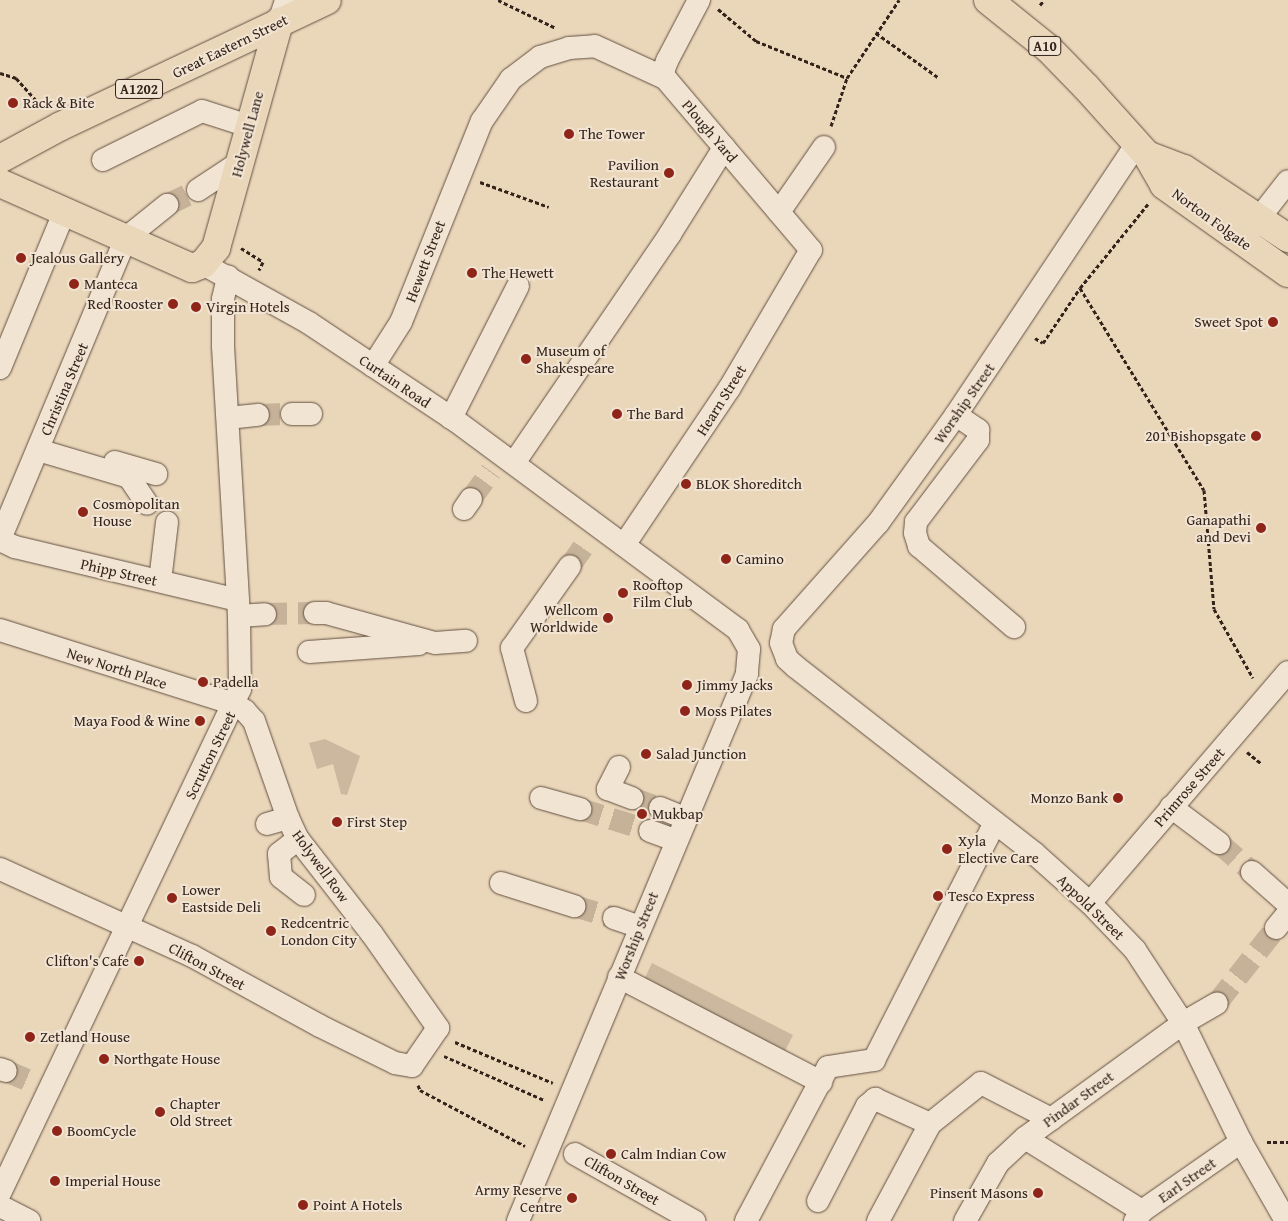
<!DOCTYPE html>
<html>
<head>
<meta charset="utf-8">
<style>
	body { margin:0 }
	#map { position:relative; width:1288px; height:1221px; overflow:hidden; background:#ead6b9; font-family:"Gentium Book Plus",serif }
	div>[style] { position:absolute }
	[style*='--x'] { left:calc(var(--x)*1px); top:calc(var(--y)*1px); width:calc(var(--w)*1px); rotate:calc(var(--a)*1deg) }
	.green>* { inset:0; background:#cbb89e }
	.minor-tunnel>* { height:22px; margin-top:-11px; transform-origin:0; background:repeating-linear-gradient(90deg,#c6b299 0 22px,transparent 0 33px) }
	.path>* { height:3px; margin-top:-1.5px; transform-origin:0; background:repeating-linear-gradient(90deg,#34231b 0 4px,transparent 0 6.5px) }
	.roads { filter:drop-shadow(0 0 1px #625042) drop-shadow(0 0 1px #625042) }
	.minor>* { height:22px; margin:-11px; padding:0 11px; transform-origin:11px; border-radius:11px; background:#f1e4d2 }
	.major>* { height:28px; margin:-14px; padding:0 14px; transform-origin:14px; border-radius:14px; background:#ead6b9 }
	.highway>* { height:28px; margin:-14px; padding:0 14px; transform-origin:14px; border-radius:14px; background:#ead6b9 }
	.dots>* { width:14px; height:14px; translate:-50% -50%; box-sizing:border-box; border:2px solid #f1e4d2; border-radius:50% }
	span { translate:-50% -50%; white-space:nowrap; text-align:center; line-height:1.15; -webkit-text-stroke:4px #f1e4d2; paint-order:stroke }
	.shield-label span { padding:1px 4px; background:#f1e4d2; border:1px solid; border-radius:4px; -webkit-text-stroke-width:0 }
	.shield-label { font-size:14px; color:#34231b; font-weight:700 }
	.street-label { font-size:15px; color:#34231b }
	.poi-label { font-size:15px; color:#34231b }
	.left { translate:0 -50%; text-align:left }
	.right { translate:-100% -50%; text-align:right }
</style>
</head>
<body>
<div id="map">
	<div class="green">
		<i style="clip-path:polygon(325px 739px,360px 756px,347px 795px,341px 794px,333px 764px,317px 769px,309px 743px)"></i>
		<i style="clip-path:polygon(652px 963px,793px 1035px,783px 1055px,642px 984px)"></i>
	</div>
	<div class="minor-tunnel">
		<i style="--x:167;--y:205;--w:34;--a:-26"></i>
		<i style="--x:258;--y:415;--w:34;--a:-2"></i>
		<i style="--x:471;--y:499;--w:34;--a:-54"></i>
		<i style="--x:570;--y:566;--w:32;--a:-55"></i>
		<i style="--x:265;--y:614;--w:50;--a:-1.1"></i>
		<i style="--x:632;--y:798;--w:30;--a:20"></i>
		<i style="--x:580;--y:809;--w:73;--a:17.4"></i>
		<i style="--x:1219;--y:843;--w:44;--a:41.3"></i>
		<i style="--x:574;--y:906;--w:42;--a:16.7"></i>
		<i style="--x:1217;--y:1003;--w:95;--a:-51.8"></i>
		<i style="--x:6;--y:1071;--w:33;--a:23"></i>
	</div>
	<div class="path">
		<i style="--x:498;--y:0;--w:64;--a:25.8"></i>
		<i style="--x:1040;--y:5;--w:6;--a:-51"></i>
		<i style="--x:718;--y:9;--w:50;--a:40.1"></i>
		<i style="--x:756;--y:41;--w:98;--a:22.1"></i>
		<i style="--x:876;--y:33;--w:77;--a:35.5"></i>
		<i style="--x:0;--y:73;--w:17;--a:17"></i>
		<i style="--x:16;--y:78;--w:40;--a:48"></i>
		<i style="--x:831;--y:126;--w:51;--a:-71.6"></i>
		<i style="--x:847;--y:78;--w:94;--a:-56.3"></i>
		<i style="--x:480;--y:182;--w:73;--a:19.9"></i>
		<i style="--x:1148;--y:204;--w:108;--a:129"></i>
		<i style="--x:1080;--y:288;--w:237;--a:58.5"></i>
		<i style="--x:1204;--y:490;--w:119;--a:85.2"></i>
		<i style="--x:1214;--y:609;--w:79;--a:60.5"></i>
		<i style="--x:241;--y:248;--w:26;--a:32"></i>
		<i style="--x:263;--y:262;--w:9;--a:117"></i>
		<i style="--x:1035;--y:338;--w:9;--a:32"></i>
		<i style="--x:1043;--y:343;--w:66;--a:-56.1"></i>
		<i style="--x:1247;--y:752;--w:19;--a:39"></i>
		<i style="--x:455;--y:1042;--w:106;--a:22.7"></i>
		<i style="--x:444;--y:1056;--w:109;--a:23.7"></i>
		<i style="--x:418;--y:1085;--w:5;--a:68"></i>
		<i style="--x:420;--y:1090;--w:119;--a:28.1"></i>
		<i style="--x:1267;--y:1142;--w:21;--a:0"></i>
	</div>
	<div class="roads">
		<div class="minor">
			<i style="--x:279;--y:22;--w:23;--a:-72"></i>
			<i style="--x:1136;--y:145;--w:324;--a:123.7"></i>
			<i style="--x:956;--y:415;--w:133;--a:125.8"></i>
			<i style="--x:878;--y:523;--w:142;--a:131.6"></i>
			<i style="--x:784;--y:629;--w:14;--a:102"></i>
			<i style="--x:781;--y:643;--w:17;--a:69"></i>
			<i style="--x:787;--y:659;--w:12;--a:42"></i>
			<i style="--x:796;--y:667;--w:302;--a:38"></i>
			<i style="--x:1034;--y:853;--w:75;--a:41.8"></i>
			<i style="--x:1090;--y:903;--w:65;--a:46.2"></i>
			<i style="--x:1135;--y:950;--w:87;--a:56.7"></i>
			<i style="--x:1183;--y:1023;--w:132;--a:64"></i>
			<i style="--x:1241;--y:1142;--w:91;--a:60.3"></i>
			<i style="--x:103;--y:160;--w:110;--a:-26.3"></i>
			<i style="--x:202;--y:111;--w:49;--a:17.7"></i>
			<i style="--x:198;--y:190;--w:49;--a:-33.4"></i>
			<i style="--x:779;--y:212;--w:79;--a:-55.3"></i>
			<i style="--x:1249;--y:231;--w:63;--a:-52"></i>
			<i style="--x:203;--y:264;--w:121;--a:29.1"></i>
			<i style="--x:309;--y:323;--w:177;--a:33.7"></i>
			<i style="--x:456;--y:421;--w:351;--a:36.5"></i>
			<i style="--x:738;--y:630;--w:22;--a:60"></i>
			<i style="--x:749;--y:649;--w:25;--a:95"></i>
			<i style="--x:747;--y:674;--w:593;--a:112.72"></i>
			<i style="--x:373;--y:366;--w:52;--a:-57.5"></i>
			<i style="--x:401;--y:322;--w:217;--a:-68.1"></i>
			<i style="--x:482;--y:121;--w:51;--a:-55.4"></i>
			<i style="--x:511;--y:79;--w:36;--a:-37"></i>
			<i style="--x:540;--y:57;--w:30;--a:-17"></i>
			<i style="--x:569;--y:48;--w:26;--a:-4"></i>
			<i style="--x:595;--y:46;--w:77;--a:24.6"></i>
			<i style="--x:0;--y:368;--w:168;--a:-67.6"></i>
			<i style="--x:292;--y:414;--w:19;--a:0"></i>
			<i style="--x:956;--y:415;--w:27;--a:34"></i>
			<i style="--x:978;--y:430;--w:10;--a:90"></i>
			<i style="--x:978;--y:440;--w:103;--a:127.1"></i>
			<i style="--x:916;--y:522;--w:11;--a:95"></i>
			<i style="--x:915;--y:533;--w:14;--a:73"></i>
			<i style="--x:919;--y:546;--w:125;--a:40.5"></i>
			<i style="--x:228;--y:418;--w:30;--a:-6"></i>
			<i style="--x:451;--y:418;--w:148;--a:-63.1"></i>
			<i style="--x:38;--y:450;--w:95;--a:16.5"></i>
			<i style="--x:129;--y:477;--w:32;--a:56"></i>
			<i style="--x:115;--y:462;--w:43;--a:16.3"></i>
			<i style="--x:514;--y:463;--w:277;--a:-55.7"></i>
			<i style="--x:670;--y:234;--w:102;--a:-57.9"></i>
			<i style="--x:464;--y:509;--w:12;--a:-55"></i>
			<i style="--x:0;--y:539;--w:326;--a:-67.3"></i>
			<i style="--x:126;--y:238;--w:53;--a:-38.8"></i>
			<i style="--x:0;--y:540;--w:17;--a:25"></i>
			<i style="--x:15;--y:547;--w:229;--a:13.4"></i>
			<i style="--x:624;--y:545;--w:188;--a:-56.1"></i>
			<i style="--x:729;--y:389;--w:161;--a:-59.5"></i>
			<i style="--x:811;--y:250;--w:226;--a:-130.3"></i>
			<i style="--x:665;--y:78;--w:6;--a:-108"></i>
			<i style="--x:663;--y:72;--w:12;--a:-70"></i>
			<i style="--x:667;--y:61;--w:69;--a:-62.3"></i>
			<i style="--x:160;--y:581;--w:59;--a:-83.2"></i>
			<i style="--x:315;--y:613;--w:11;--a:0"></i>
			<i style="--x:326;--y:613;--w:113;--a:15.4"></i>
			<i style="--x:435;--y:643;--w:31;--a:-4"></i>
			<i style="--x:239;--y:616;--w:26;--a:-4"></i>
			<i style="--x:0;--y:630;--w:245;--a:17.5"></i>
			<i style="--x:234;--y:704;--w:13;--a:32"></i>
			<i style="--x:245;--y:711;--w:13;--a:48"></i>
			<i style="--x:254;--y:721;--w:103;--a:70.7"></i>
			<i style="--x:288;--y:818;--w:23;--a:65"></i>
			<i style="--x:298;--y:839;--w:120;--a:52.1"></i>
			<i style="--x:372;--y:934;--w:115;--a:54.9"></i>
			<i style="--x:438;--y:1028;--w:46;--a:124.4"></i>
			<i style="--x:412;--y:1066;--w:17;--a:-170"></i>
			<i style="--x:395;--y:1063;--w:84;--a:-153.7"></i>
			<i style="--x:320;--y:1026;--w:146;--a:-151.3"></i>
			<i style="--x:192;--y:956;--w:211;--a:-155.6"></i>
			<i style="--x:309;--y:652;--w:110;--a:-4.2"></i>
			<i style="--x:526;--y:701;--w:55;--a:-104.8"></i>
			<i style="--x:512;--y:648;--w:100;--a:-54.7"></i>
			<i style="--x:619;--y:767;--w:25;--a:117"></i>
			<i style="--x:608;--y:789;--w:26;--a:21"></i>
			<i style="--x:541;--y:798;--w:41;--a:15.8"></i>
			<i style="--x:1171;--y:807;--w:60;--a:36.9"></i>
			<i style="--x:660;--y:808;--w:27;--a:22"></i>
			<i style="--x:267;--y:824;--w:22;--a:-16"></i>
			<i style="--x:650;--y:831;--w:27;--a:20"></i>
			<i style="--x:298;--y:839;--w:24;--a:142"></i>
			<i style="--x:279;--y:854;--w:23;--a:85"></i>
			<i style="--x:281;--y:877;--w:29;--a:38"></i>
			<i style="--x:1252;--y:872;--w:48;--a:41.6"></i>
			<i style="--x:501;--y:883;--w:77;--a:17.5"></i>
			<i style="--x:1090;--y:903;--w:304;--a:-49.4"></i>
			<i style="--x:614;--y:918;--w:28;--a:19"></i>
			<i style="--x:1276;--y:928;--w:19;--a:-51"></i>
			<i style="--x:619;--y:977;--w:228;--a:27.5"></i>
			<i style="--x:0;--y:1069;--w:6;--a:18"></i>
			<i style="--x:1025;--y:1138;--w:138;--a:32"></i>
			<i style="--x:575;--y:1154;--w:137;--a:29.4"></i>
			<i style="--x:0;--y:1193;--w:558;--a:-64.54"></i>
			<i style="--x:240;--y:689;--w:73;--a:-90.8"></i>
			<i style="--x:239;--y:616;--w:270;--a:-93.4"></i>
			<i style="--x:223;--y:346;--w:47;--a:-90"></i>
			<i style="--x:223;--y:299;--w:23;--a:-77"></i>
			<i style="--x:818;--y:1201;--w:107;--a:-62.7"></i>
			<i style="--x:867;--y:1106;--w:11;--a:-41"></i>
			<i style="--x:875;--y:1099;--w:60;--a:24.4"></i>
			<i style="--x:930;--y:1124;--w:65;--a:-38.8"></i>
			<i style="--x:981;--y:1083;--w:79;--a:27.2"></i>
			<i style="--x:0;--y:1206;--w:33;--a:27"></i>
			<i style="--x:746;--y:1221;--w:174;--a:-62"></i>
			<i style="--x:828;--y:1067;--w:47;--a:-8.7"></i>
			<i style="--x:874;--y:1060;--w:266;--a:-63"></i>
			<i style="--x:878;--y:1221;--w:110;--a:-61.8"></i>
			<i style="--x:965;--y:1221;--w:67;--a:-60.4"></i>
			<i style="--x:998;--y:1163;--w:37;--a:-43"></i>
			<i style="--x:1025;--y:1138;--w:195;--a:-36"></i>
			<i style="--x:1183;--y:1023;--w:39;--a:-30"></i>
			<i style="--x:1135;--y:1221;--w:12;--a:-55"></i>
			<i style="--x:1142;--y:1211;--w:121;--a:-34.9"></i>
		</div>
		<div class="major">
			<i style="--x:988;--y:0;--w:78;--a:38.8"></i>
			<i style="--x:1049;--y:49;--w:53;--a:45.8"></i>
			<i style="--x:1086;--y:87;--w:91;--a:48.1"></i>
			<i style="--x:1147;--y:155;--w:34;--a:60"></i>
			<i style="--x:1164;--y:185;--w:152;--a:35.4"></i>
			<i style="--x:1147;--y:155;--w:40;--a:21"></i>
			<i style="--x:1184;--y:169;--w:125;--a:33.6"></i>
		</div>
		<div class="highway">
			<i style="--x:0;--y:159;--w:69;--a:-28.4"></i>
			<i style="--x:61;--y:126;--w:294;--a:-25.3"></i>
			<i style="--x:0;--y:183;--w:210;--a:23.9"></i>
			<i style="--x:192;--y:268;--w:12;--a:-20"></i>
			<i style="--x:203;--y:264;--w:21;--a:-51"></i>
			<i style="--x:216;--y:248;--w:235;--a:-74.4"></i>
		</div>
	</div>
	<div class="dots">
		<i style="left:13px;top:103px;background:#8f2418"></i>
		<i style="left:569px;top:134px;background:#8f2418"></i>
		<i style="left:669px;top:173px;background:#8f2418"></i>
		<i style="left:21px;top:258px;background:#8f2418"></i>
		<i style="left:472px;top:273px;background:#8f2418"></i>
		<i style="left:74px;top:284px;background:#8f2418"></i>
		<i style="left:173px;top:304px;background:#8f2418"></i>
		<i style="left:196px;top:307px;background:#8f2418"></i>
		<i style="left:1273px;top:322px;background:#8f2418"></i>
		<i style="left:526px;top:359px;background:#8f2418"></i>
		<i style="left:617px;top:414px;background:#8f2418"></i>
		<i style="left:1256px;top:436px;background:#8f2418"></i>
		<i style="left:686px;top:484px;background:#8f2418"></i>
		<i style="left:83px;top:512px;background:#8f2418"></i>
		<i style="left:1261px;top:528px;background:#8f2418"></i>
		<i style="left:726px;top:559px;background:#8f2418"></i>
		<i style="left:623px;top:593px;background:#8f2418"></i>
		<i style="left:608px;top:618px;background:#8f2418"></i>
		<i style="left:203px;top:682px;background:#8f2418"></i>
		<i style="left:687px;top:685px;background:#8f2418"></i>
		<i style="left:685px;top:711px;background:#8f2418"></i>
		<i style="left:200px;top:721px;background:#8f2418"></i>
		<i style="left:646px;top:754px;background:#8f2418"></i>
		<i style="left:1118px;top:798px;background:#8f2418"></i>
		<i style="left:642px;top:814px;background:#8f2418"></i>
		<i style="left:337px;top:822px;background:#8f2418"></i>
		<i style="left:947px;top:849px;background:#8f2418"></i>
		<i style="left:938px;top:896px;background:#8f2418"></i>
		<i style="left:172px;top:898px;background:#8f2418"></i>
		<i style="left:271px;top:931px;background:#8f2418"></i>
		<i style="left:139px;top:961px;background:#8f2418"></i>
		<i style="left:30px;top:1037px;background:#8f2418"></i>
		<i style="left:104px;top:1059px;background:#8f2418"></i>
		<i style="left:160px;top:1112px;background:#8f2418"></i>
		<i style="left:57px;top:1131px;background:#8f2418"></i>
		<i style="left:611px;top:1154px;background:#8f2418"></i>
		<i style="left:55px;top:1181px;background:#8f2418"></i>
		<i style="left:1038px;top:1193px;background:#8f2418"></i>
		<i style="left:572px;top:1198px;background:#8f2418"></i>
		<i style="left:303px;top:1205px;background:#8f2418"></i>
	</div>
	<div class="shield-label">
		<span style="left:1045px;top:46px">A10</span>
		<span style="left:139px;top:89px">A1202</span>
	</div>
	<div class="street-label">
		<span style="left:230px;top:46px;rotate:-26deg">Great Eastern Street</span>
		<span style="left:710px;top:131px;rotate:50deg">Plough Yard</span>
		<span style="left:247px;top:134px;rotate:-75deg">Holywell Lane</span>
		<span style="left:1212px;top:219px;rotate:36deg">Norton Folgate</span>
		<span style="left:425px;top:261px;rotate:-69deg">Hewett Street</span>
		<span style="left:395px;top:381px;rotate:34deg">Curtain Road</span>
		<span style="left:64px;top:389px;rotate:-67deg">Christina Street</span>
		<span style="left:721px;top:400px;rotate:-58deg">Hearn Street</span>
		<span style="left:964px;top:403px;rotate:-55deg">Worship Street</span>
		<span style="left:119px;top:572px;rotate:13deg">Phipp Street</span>
		<span style="left:117px;top:668px;rotate:18deg">New North Place</span>
		<span style="left:210px;top:755px;rotate:-64deg">Scrutton Street</span>
		<span style="left:1189px;top:787px;rotate:-49deg">Primrose Street</span>
		<span style="left:321px;top:866px;rotate:54deg">Holywell Row</span>
		<span style="left:1091px;top:907px;rotate:44deg">Appold Street</span>
		<span style="left:636px;top:936px;rotate:-68deg">Worship Street</span>
		<span style="left:207px;top:966px;rotate:28deg">Clifton Street</span>
		<span style="left:1078px;top:1099px;rotate:-36deg">Pindar Street</span>
		<span style="left:622px;top:1180px;rotate:30deg">Clifton Street</span>
		<span style="left:1187px;top:1180px;rotate:-35deg">Earl Street</span>
	</div>
	<div class="poi-label">
		<span class="left" style="left:23px;top:103px">Rack &amp; Bite</span>
		<span class="left" style="left:579px;top:134px">The Tower</span>
		<span class="right" style="left:659px;top:173px">Pavilion<br>Restaurant</span>
		<span class="left" style="left:31px;top:258px">Jealous Gallery</span>
		<span class="left" style="left:482px;top:273px">The Hewett</span>
		<span class="left" style="left:84px;top:284px">Manteca</span>
		<span class="right" style="left:163px;top:304px">Red Rooster</span>
		<span class="left" style="left:206px;top:307px">Virgin Hotels</span>
		<span class="right" style="left:1263px;top:322px">Sweet Spot</span>
		<span class="left" style="left:536px;top:359px">Museum of<br>Shakespeare</span>
		<span class="left" style="left:627px;top:414px">The Bard</span>
		<span class="right" style="left:1246px;top:436px">201 Bishopsgate</span>
		<span class="left" style="left:696px;top:484px">BLOK Shoreditch</span>
		<span class="left" style="left:93px;top:512px">Cosmopolitan<br>House</span>
		<span class="right" style="left:1251px;top:528px">Ganapathi<br>and Devi</span>
		<span class="left" style="left:736px;top:559px">Camino</span>
		<span class="left" style="left:633px;top:593px">Rooftop<br>Film Club</span>
		<span class="right" style="left:598px;top:618px">Wellcom<br>Worldwide</span>
		<span class="left" style="left:213px;top:682px">Padella</span>
		<span class="left" style="left:697px;top:685px">Jimmy Jacks</span>
		<span class="left" style="left:695px;top:711px">Moss Pilates</span>
		<span class="right" style="left:190px;top:721px">Maya Food &amp; Wine</span>
		<span class="left" style="left:656px;top:754px">Salad Junction</span>
		<span class="right" style="left:1108px;top:798px">Monzo Bank</span>
		<span class="left" style="left:652px;top:814px">Mukbap</span>
		<span class="left" style="left:347px;top:822px">First Step</span>
		<span class="left" style="left:958px;top:849px">Xyla<br>Elective Care</span>
		<span class="left" style="left:182px;top:898px">Lower<br>Eastside Deli</span>
		<span class="left" style="left:948px;top:896px">Tesco Express</span>
		<span class="left" style="left:281px;top:931px">Redcentric<br>London City</span>
		<span class="right" style="left:129px;top:961px">Clifton's Cafe</span>
		<span class="left" style="left:40px;top:1037px">Zetland House</span>
		<span class="left" style="left:114px;top:1059px">Northgate House</span>
		<span class="left" style="left:170px;top:1112px">Chapter<br>Old Street</span>
		<span class="left" style="left:67px;top:1131px">BoomCycle</span>
		<span class="left" style="left:621px;top:1154px">Calm Indian Cow</span>
		<span class="left" style="left:65px;top:1181px">Imperial House</span>
		<span class="right" style="left:562px;top:1198px">Army Reserve<br>Centre</span>
		<span class="right" style="left:1028px;top:1193px">Pinsent Masons</span>
		<span class="left" style="left:313px;top:1205px">Point A Hotels</span>
	</div>
</div>
</body>
</html>
